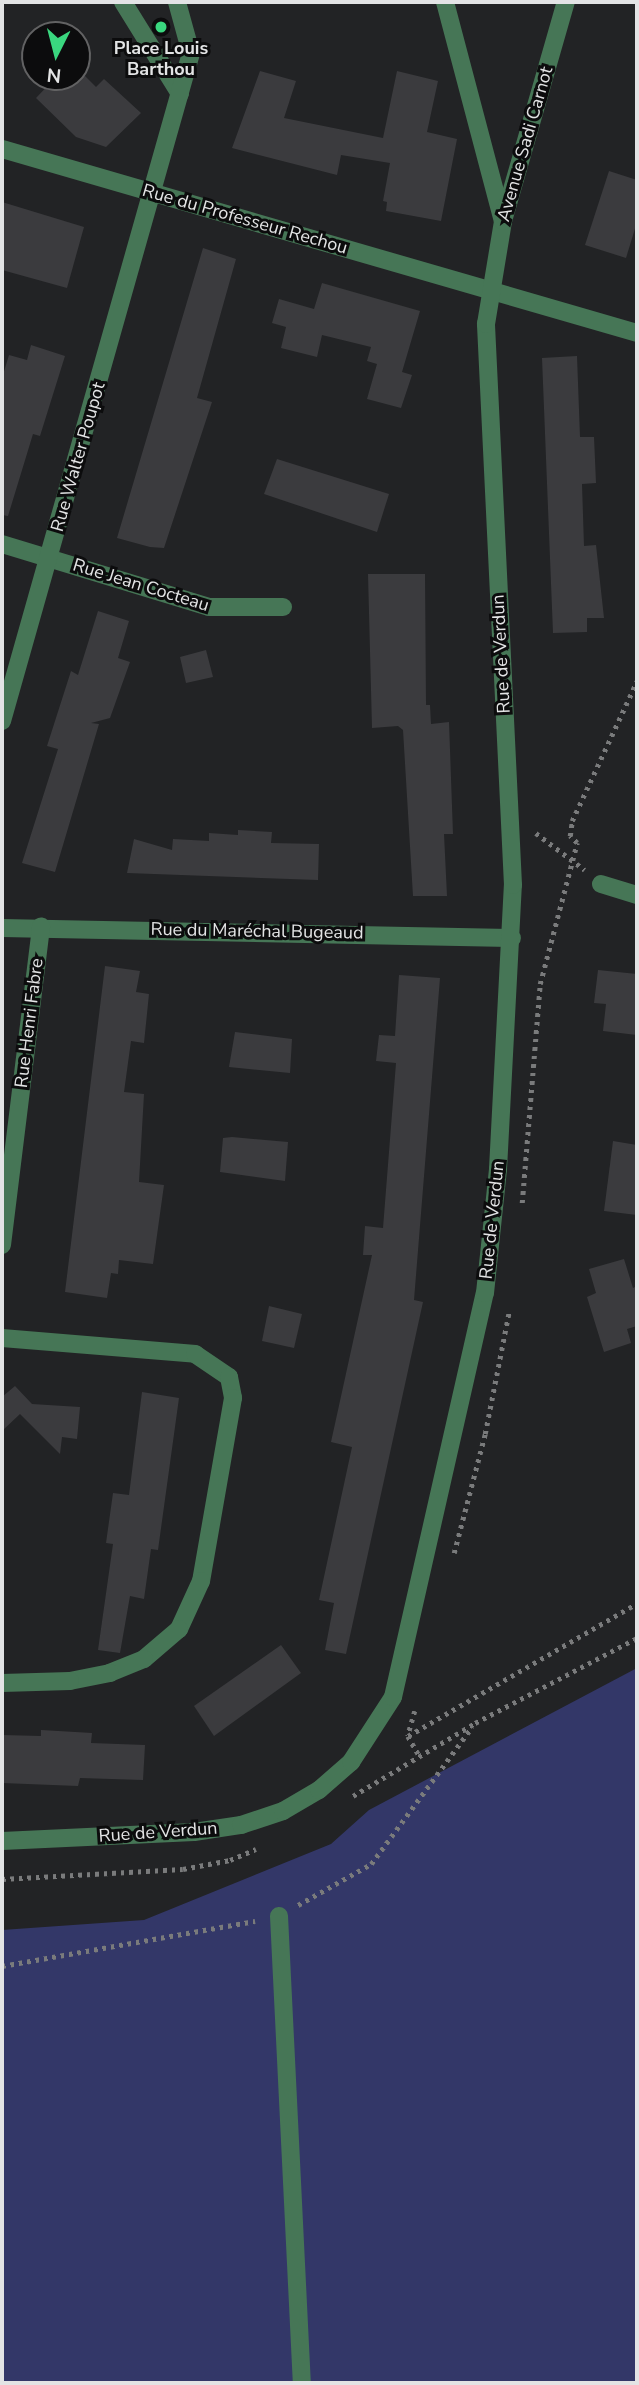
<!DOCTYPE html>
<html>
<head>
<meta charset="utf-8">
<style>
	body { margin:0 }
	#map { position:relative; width:639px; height:2385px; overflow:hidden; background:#222325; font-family:"Nunito Sans",sans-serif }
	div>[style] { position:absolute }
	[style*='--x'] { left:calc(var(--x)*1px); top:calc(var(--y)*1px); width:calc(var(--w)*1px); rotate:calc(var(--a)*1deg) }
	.green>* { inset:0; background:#333768 }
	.building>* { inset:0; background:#3b3b3e }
	.path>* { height:4.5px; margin-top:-2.25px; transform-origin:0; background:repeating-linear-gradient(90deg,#7a7b7c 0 3.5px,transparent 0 8.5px) }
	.minor>* { height:18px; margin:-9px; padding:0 9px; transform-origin:9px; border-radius:9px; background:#467656 }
	.dots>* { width:19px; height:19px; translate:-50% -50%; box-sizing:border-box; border:4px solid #0c0c0d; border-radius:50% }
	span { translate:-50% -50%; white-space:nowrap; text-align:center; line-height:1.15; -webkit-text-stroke:6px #0c0c0d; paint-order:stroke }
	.poi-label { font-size:18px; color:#e3e4e5; font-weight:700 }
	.street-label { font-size:18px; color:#e3e4e5 }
	.frame { position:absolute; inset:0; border:4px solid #e3e4e5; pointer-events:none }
	.north { position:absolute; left:21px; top:21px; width:70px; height:70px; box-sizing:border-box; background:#0c0c0d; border:2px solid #626263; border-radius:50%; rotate:186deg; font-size:19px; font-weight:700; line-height:28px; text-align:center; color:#e3e4e5 }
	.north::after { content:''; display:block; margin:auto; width:24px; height:32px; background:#3ad77f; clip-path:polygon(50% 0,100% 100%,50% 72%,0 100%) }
</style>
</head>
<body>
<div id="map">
	<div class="green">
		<i style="clip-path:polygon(637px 1668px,637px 2383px,2px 2383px,2px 1930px,144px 1920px,331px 1844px,369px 1810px)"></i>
	</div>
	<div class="building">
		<i style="clip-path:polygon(77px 68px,96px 87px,104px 79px,141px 113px,106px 147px,76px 137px,36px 98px,56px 77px,77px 77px)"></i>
		<i style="clip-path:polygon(260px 71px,296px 81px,284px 118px,383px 138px,397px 71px,438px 81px,427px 132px,457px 139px,441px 221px,386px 211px,387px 202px,383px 201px,390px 163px,341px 155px,337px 175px,232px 148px)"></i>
		<i style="clip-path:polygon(609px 171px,637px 180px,637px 222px,626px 258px,585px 245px)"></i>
		<i style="clip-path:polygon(2px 202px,84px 227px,67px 288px,2px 270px)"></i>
		<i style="clip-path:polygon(203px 248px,236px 259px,197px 398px,212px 402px,164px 548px,150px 547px,117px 538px)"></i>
		<i style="clip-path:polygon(322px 283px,420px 311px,402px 372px,412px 375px,401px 408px,367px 399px,377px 364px,367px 361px,371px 347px,322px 335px,317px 357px,281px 348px,286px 327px,272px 323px,279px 299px,314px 309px)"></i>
		<i style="clip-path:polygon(31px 345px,65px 356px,40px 436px,33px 434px,8px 516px,2px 515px,2px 378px,9px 355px,27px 360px)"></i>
		<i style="clip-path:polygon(577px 356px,580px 437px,594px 437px,596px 483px,582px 484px,584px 546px,596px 545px,604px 618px,587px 618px,587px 632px,553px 633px,542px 358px)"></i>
		<i style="clip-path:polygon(277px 459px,389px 494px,377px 532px,264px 494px)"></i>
		<i style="clip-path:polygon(368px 574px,425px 574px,426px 705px,430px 705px,431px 724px,449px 722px,453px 834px,444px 834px,447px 896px,413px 896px,403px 730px,398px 726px,372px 728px)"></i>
		<i style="clip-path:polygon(98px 611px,129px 621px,118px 658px,130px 662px,110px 718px,91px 723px,99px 724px,55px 872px,22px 863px,58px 749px,47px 746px,71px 671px,78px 675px)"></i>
		<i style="clip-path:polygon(206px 650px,213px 677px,186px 683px,180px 657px)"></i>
		<i style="clip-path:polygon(238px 830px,272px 832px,271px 843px,319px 844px,318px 880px,127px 873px,134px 839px,172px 850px,173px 839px,209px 841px,209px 833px,238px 835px)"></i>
		<i style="clip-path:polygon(105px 966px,140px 971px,136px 992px,149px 994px,144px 1043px,131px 1041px,124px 1092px,144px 1094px,139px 1182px,164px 1185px,153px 1264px,119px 1260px,118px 1274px,111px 1273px,107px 1298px,65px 1292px)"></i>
		<i style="clip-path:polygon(598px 970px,637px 974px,637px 1035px,603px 1031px,606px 1004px,594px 1003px)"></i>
		<i style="clip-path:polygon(399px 975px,440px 978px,414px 1300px,423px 1302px,346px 1654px,325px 1650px,334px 1603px,319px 1600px,352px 1447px,331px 1442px,372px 1255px,363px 1255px,365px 1226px,383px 1228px,396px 1063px,376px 1061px,379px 1035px,395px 1036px)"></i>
		<i style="clip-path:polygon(235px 1032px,292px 1039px,290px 1073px,229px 1067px)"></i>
		<i style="clip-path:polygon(232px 1137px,288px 1142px,285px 1181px,220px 1172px,223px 1138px)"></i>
		<i style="clip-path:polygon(613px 1141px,637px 1145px,637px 1215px,604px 1211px)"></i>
		<i style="clip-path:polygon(624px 1259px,633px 1288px,637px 1286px,637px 1326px,627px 1329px,631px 1343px,604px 1352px,587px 1297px,596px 1293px,589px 1269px)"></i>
		<i style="clip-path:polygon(269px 1306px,302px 1314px,294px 1348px,262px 1341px)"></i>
		<i style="clip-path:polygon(15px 1386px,32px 1404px,80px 1407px,77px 1439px,62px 1437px,60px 1454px,20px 1414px,2px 1431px,2px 1397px)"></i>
		<i style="clip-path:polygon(142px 1392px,179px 1398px,158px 1550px,151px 1549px,144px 1599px,130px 1596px,120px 1653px,98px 1650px,113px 1544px,106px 1543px,113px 1493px,129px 1495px)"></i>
		<i style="clip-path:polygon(281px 1645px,301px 1673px,214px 1736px,194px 1706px)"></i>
		<i style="clip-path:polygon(41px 1730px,92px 1733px,91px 1743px,145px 1745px,143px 1780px,80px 1778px,78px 1786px,2px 1783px,2px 1735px,41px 1736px)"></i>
	</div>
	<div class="path">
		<i style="--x:536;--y:833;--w:61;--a:37.1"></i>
		<i style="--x:522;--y:1203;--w:220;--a:-85.3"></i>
		<i style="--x:540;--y:984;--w:146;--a:-75.3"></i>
		<i style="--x:577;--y:843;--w:10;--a:-135"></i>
		<i style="--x:570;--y:836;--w:15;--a:-82"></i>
		<i style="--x:572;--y:821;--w:154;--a:-65.1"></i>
		<i style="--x:454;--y:1553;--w:123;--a:-75.4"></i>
		<i style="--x:485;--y:1434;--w:124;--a:-78.9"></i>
		<i style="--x:415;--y:1711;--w:26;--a:106"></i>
		<i style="--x:408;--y:1736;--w:24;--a:60"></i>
		<i style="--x:408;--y:1736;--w:265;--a:-30.1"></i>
		<i style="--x:353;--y:1796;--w:142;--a:-30.9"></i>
		<i style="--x:475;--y:1723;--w:183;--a:-27.7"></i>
		<i style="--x:2;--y:1879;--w:181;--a:-3.2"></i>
		<i style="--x:183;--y:1869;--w:48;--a:-10.8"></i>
		<i style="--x:230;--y:1860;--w:28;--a:-23"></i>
		<i style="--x:298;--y:1905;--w:84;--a:-29.3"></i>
		<i style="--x:371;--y:1864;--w:170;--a:-53.6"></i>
		<i style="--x:2;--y:1966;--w:257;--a:-10.1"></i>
	</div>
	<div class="minor">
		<i style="--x:123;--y:2;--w:108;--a:58.2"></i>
		<i style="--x:445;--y:2;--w:227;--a:75.2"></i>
		<i style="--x:2;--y:149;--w:661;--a:16.16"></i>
		<i style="--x:2;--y:544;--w:216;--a:16.9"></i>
		<i style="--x:209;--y:607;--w:74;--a:0"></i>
		<i style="--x:2;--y:721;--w:694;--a:-74.2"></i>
		<i style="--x:191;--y:53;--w:53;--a:-105.4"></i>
		<i style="--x:601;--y:884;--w:38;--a:17"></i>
		<i style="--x:2;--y:928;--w:510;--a:1.12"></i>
		<i style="--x:2;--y:1245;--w:321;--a:-83"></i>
		<i style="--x:2;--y:1338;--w:194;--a:4.7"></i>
		<i style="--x:195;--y:1354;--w:41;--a:34.1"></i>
		<i style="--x:229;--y:1377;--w:21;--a:79"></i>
		<i style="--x:233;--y:1398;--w:186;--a:99.9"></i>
		<i style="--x:201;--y:1581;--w:53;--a:114.6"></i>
		<i style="--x:179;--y:1629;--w:46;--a:139.4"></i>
		<i style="--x:144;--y:1659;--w:37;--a:158"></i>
		<i style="--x:110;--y:1673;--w:41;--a:168.7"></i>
		<i style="--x:70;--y:1681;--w:68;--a:178.3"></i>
		<i style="--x:2;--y:1841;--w:192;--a:-2.7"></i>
		<i style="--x:194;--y:1832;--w:48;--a:-8.5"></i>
		<i style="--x:241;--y:1825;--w:44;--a:-18.4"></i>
		<i style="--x:283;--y:1811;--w:42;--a:-30.3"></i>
		<i style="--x:319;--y:1790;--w:43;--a:-41.2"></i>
		<i style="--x:351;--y:1762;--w:77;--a:-57.1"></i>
		<i style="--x:393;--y:1697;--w:414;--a:-77.2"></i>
		<i style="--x:485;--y:1293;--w:125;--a:-84"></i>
		<i style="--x:498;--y:1169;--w:284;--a:-87"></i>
		<i style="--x:513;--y:885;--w:562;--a:-92.76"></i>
		<i style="--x:486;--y:324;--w:104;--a:-80.6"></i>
		<i style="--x:503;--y:221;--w:228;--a:-74"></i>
		<i style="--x:279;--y:1916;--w:468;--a:87.2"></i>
	</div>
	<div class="dots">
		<i style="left:161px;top:27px;background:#3ad77f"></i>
	</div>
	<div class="poi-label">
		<span style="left:161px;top:59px">Place Louis<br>Barthou</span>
	</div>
	<div class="street-label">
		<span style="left:525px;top:144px;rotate:-74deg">Avenue Sadi Carnot</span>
		<span style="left:245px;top:219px;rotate:16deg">Rue du Professeur Rechou</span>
		<span style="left:78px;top:457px;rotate:-74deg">Rue Walter Poupot</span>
		<span style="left:141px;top:585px;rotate:17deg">Rue Jean Cocteau</span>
		<span style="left:501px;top:654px;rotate:-93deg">Rue de Verdun</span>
		<span style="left:257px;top:931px;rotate:1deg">Rue du Maréchal Bugeaud</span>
		<span style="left:29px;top:1023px;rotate:-83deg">Rue Henri Fabre</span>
		<span style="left:492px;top:1220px;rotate:-84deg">Rue de Verdun</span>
		<span style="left:158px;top:1832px;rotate:-4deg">Rue de Verdun</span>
	</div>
	<div class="frame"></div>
	<div class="north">N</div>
</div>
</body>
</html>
